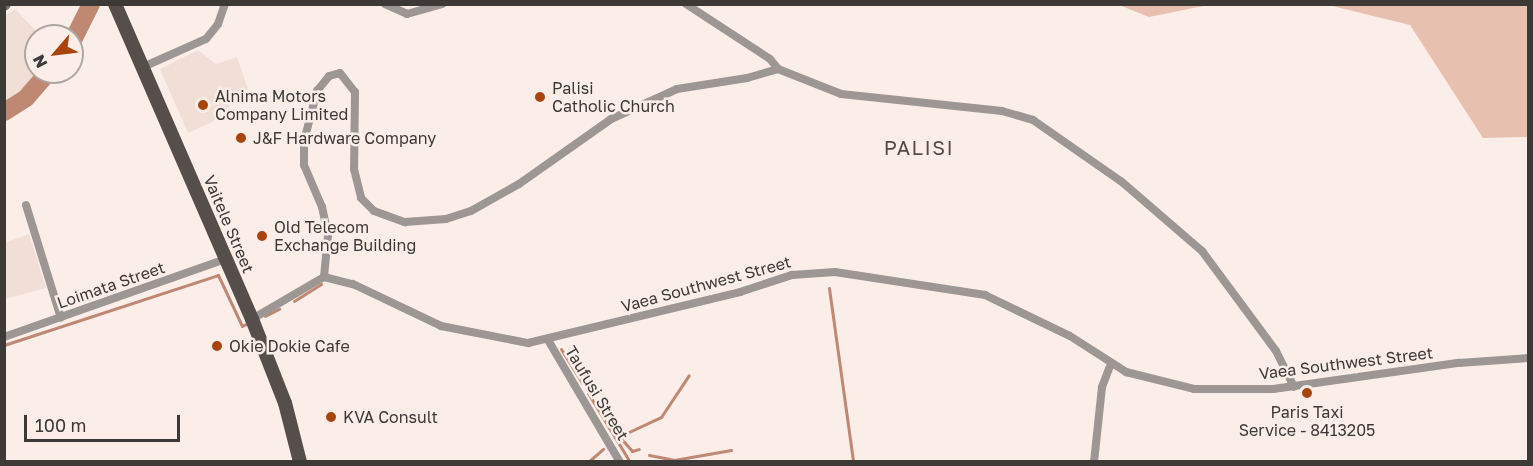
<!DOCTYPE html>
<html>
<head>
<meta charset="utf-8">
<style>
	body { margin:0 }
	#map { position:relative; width:1533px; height:466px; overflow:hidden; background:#fbeee9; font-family:"Golos Text",sans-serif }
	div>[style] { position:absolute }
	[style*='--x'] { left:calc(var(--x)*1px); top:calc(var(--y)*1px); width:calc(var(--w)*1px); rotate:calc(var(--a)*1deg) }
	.built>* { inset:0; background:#f1ded6 }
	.green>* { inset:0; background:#e8c0af }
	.stream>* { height:3px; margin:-1.5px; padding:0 1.5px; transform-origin:1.5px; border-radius:1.5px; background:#be8872 }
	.river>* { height:18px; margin:-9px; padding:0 9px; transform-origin:9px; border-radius:9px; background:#be8872 }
	.minor>* { height:8px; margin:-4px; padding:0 4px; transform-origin:4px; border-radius:4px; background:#9c9694 }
	.secondary>* { height:12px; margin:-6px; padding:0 6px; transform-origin:6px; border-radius:6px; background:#736b68 }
	.primary>* { height:14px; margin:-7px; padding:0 7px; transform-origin:7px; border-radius:7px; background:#564e4a }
	.dots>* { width:16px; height:16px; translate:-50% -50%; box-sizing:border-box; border:3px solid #fbeee9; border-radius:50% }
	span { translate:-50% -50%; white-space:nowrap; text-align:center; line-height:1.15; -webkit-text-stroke:5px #fbeee9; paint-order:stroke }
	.poi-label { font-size:16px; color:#3d3937 }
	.left { translate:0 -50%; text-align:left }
	.street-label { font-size:16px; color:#3d3937 }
	.quarter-label { font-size:20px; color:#564c47; letter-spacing:1.5px }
	.frame { position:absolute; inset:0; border:6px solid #3d3937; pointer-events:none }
	.north { position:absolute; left:24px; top:24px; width:60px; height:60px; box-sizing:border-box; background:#fbeee9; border:2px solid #afa6a2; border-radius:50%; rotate:242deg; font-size:16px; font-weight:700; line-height:24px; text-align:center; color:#3d3937 }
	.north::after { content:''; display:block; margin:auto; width:21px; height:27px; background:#a8450d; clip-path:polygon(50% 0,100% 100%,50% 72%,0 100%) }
	.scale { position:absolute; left:24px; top:415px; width:156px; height:27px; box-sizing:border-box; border:3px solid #3d3937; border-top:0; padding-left:8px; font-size:18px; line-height:21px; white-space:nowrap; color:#3d3937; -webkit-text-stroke:4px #fbeee9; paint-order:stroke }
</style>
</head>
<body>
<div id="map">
	<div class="built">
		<i style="clip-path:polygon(15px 9px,41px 36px,36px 36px,36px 72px,44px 72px,6px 101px,5px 16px)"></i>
		<i style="clip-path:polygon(198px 50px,216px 64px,237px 57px,248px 89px,212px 122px,188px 133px,160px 69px)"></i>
		<i style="clip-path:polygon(29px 234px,46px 288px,5px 299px,5px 243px)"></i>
	</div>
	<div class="green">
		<i style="clip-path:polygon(1119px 5px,1120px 4px,1208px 5px,1149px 17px)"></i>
		<i style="clip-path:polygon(1328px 5px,1528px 5px,1528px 137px,1483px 138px,1410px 25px)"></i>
	</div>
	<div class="stream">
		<i style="--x:829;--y:288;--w:176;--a:82.1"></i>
		<i style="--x:294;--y:301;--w:32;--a:-32"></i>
		<i style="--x:265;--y:316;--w:16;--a:-27"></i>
		<i style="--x:4;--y:345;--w:225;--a:-18.1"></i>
		<i style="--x:218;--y:275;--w:56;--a:64.8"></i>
		<i style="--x:242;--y:326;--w:9;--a:-27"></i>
		<i style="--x:561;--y:349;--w:40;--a:58"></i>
		<i style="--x:588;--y:393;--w:81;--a:58.7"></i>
		<i style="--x:619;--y:436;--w:20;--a:49"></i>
		<i style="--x:632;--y:451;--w:7;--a:-16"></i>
		<i style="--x:616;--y:438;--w:50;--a:-25"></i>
		<i style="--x:661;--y:417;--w:50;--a:-56.3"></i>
		<i style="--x:649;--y:455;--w:25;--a:11"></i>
		<i style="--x:674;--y:460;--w:58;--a:-10"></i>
		<i style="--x:588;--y:462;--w:20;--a:-41"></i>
	</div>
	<div class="river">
		<i style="--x:72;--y:42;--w:42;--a:-63.4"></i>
		<i style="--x:4;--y:112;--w:26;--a:-32"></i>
		<i style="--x:26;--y:98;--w:35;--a:-49"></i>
	</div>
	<div class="minor">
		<i style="--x:385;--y:4;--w:24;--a:24"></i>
		<i style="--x:407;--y:14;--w:37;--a:-16"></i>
		<i style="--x:686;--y:4;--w:100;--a:33.2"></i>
		<i style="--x:770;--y:59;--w:13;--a:51"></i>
		<i style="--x:143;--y:67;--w:69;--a:-24"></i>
		<i style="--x:206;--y:39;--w:19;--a:-51"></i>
		<i style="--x:218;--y:24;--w:21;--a:-71"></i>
		<i style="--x:26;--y:205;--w:118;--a:72.8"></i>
		<i style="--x:324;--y:277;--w:42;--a:-84.6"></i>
		<i style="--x:328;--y:235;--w:29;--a:-102"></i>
		<i style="--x:322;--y:207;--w:46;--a:-113.2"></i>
		<i style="--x:304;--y:165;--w:24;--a:-90"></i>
		<i style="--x:304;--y:141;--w:52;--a:-75.4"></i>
		<i style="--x:317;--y:91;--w:19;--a:-51"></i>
		<i style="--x:329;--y:76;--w:11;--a:-15"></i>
		<i style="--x:340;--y:73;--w:24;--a:52"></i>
		<i style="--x:355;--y:92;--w:77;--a:90.7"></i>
		<i style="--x:354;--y:169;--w:30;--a:76"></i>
		<i style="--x:361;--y:198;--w:18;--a:45"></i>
		<i style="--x:374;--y:211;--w:33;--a:20"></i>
		<i style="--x:405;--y:222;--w:41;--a:-4.2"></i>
		<i style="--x:446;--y:219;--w:26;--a:-18"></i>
		<i style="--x:471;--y:211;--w:55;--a:-29.4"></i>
		<i style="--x:519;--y:184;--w:113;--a:-35.2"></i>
		<i style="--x:611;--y:119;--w:72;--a:-24.4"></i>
		<i style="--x:677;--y:89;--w:71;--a:-8.9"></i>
		<i style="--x:747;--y:78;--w:32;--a:-16"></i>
		<i style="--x:778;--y:69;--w:68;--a:21.6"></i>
		<i style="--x:841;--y:94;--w:162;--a:6"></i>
		<i style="--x:1002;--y:111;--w:32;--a:16"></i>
		<i style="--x:1033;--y:120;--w:108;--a:34.9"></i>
		<i style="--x:1122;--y:182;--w:106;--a:40.8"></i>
		<i style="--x:1202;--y:251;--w:124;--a:53.5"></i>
		<i style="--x:1276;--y:351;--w:40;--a:63.4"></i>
		<i style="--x:252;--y:319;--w:83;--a:-30.3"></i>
		<i style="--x:324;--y:277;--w:30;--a:14"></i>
		<i style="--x:353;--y:284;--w:98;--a:25.5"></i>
		<i style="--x:441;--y:326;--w:89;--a:11.1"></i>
		<i style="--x:528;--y:343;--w:218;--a:-13.5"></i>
		<i style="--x:740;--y:292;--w:55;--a:-18.1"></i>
		<i style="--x:792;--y:275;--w:43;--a:-4"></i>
		<i style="--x:835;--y:272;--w:152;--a:8.7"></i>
		<i style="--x:985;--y:295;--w:94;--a:25.8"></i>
		<i style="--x:1070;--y:336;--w:67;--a:32.7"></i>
		<i style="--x:1126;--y:372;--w:70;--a:14"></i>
		<i style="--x:1194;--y:389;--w:79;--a:0"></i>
		<i style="--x:1273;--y:389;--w:188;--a:-8"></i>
		<i style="--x:1459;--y:363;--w:69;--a:-4.1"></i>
		<i style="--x:4;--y:337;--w:235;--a:-19.4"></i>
		<i style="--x:548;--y:340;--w:142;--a:59.5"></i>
		<i style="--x:1094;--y:462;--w:75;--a:-83.9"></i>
		<i style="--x:1102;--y:387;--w:25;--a:-69"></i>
	</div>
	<div class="secondary">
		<i style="--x:4;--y:5;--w:1;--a:-45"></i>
	</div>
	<div class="primary">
		<i style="--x:115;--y:4;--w:344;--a:66.5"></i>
		<i style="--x:252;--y:319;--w:90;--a:68.6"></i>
		<i style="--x:285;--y:403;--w:61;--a:75.7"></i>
	</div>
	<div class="dots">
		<i style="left:540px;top:97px;background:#a8450d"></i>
		<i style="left:203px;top:105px;background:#a8450d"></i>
		<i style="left:241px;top:138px;background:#a8450d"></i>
		<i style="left:262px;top:236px;background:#a8450d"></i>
		<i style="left:217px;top:346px;background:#a8450d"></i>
		<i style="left:1307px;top:393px;background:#a8450d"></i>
		<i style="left:331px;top:417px;background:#a8450d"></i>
	</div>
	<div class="poi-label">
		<span class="left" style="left:552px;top:97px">Palisi<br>Catholic Church</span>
		<span class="left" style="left:215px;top:105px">Alnima Motors<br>Company Limited</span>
		<span class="left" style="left:253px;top:138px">J&amp;F Hardware Company</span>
		<span class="left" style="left:274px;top:236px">Old Telecom<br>Exchange Building</span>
		<span class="left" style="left:229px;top:346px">Okie Dokie Cafe</span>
		<span style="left:1307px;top:421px">Paris Taxi<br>Service - 8413205</span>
		<span class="left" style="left:343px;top:417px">KVA Consult</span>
	</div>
	<div class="street-label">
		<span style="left:229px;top:224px;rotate:67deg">Vaitele Street</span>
		<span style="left:706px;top:284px;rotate:-15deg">Vaea Southwest Street</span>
		<span style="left:111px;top:285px;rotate:-19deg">Loimata Street</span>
		<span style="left:1346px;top:363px;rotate:-7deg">Vaea Southwest Street</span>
		<span style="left:597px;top:393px;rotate:59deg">Taufusi Street</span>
	</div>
	<div class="quarter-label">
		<span style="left:919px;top:147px">PALISI</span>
	</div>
	<div class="frame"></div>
	<div class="north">N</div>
	<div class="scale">100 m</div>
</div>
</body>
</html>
